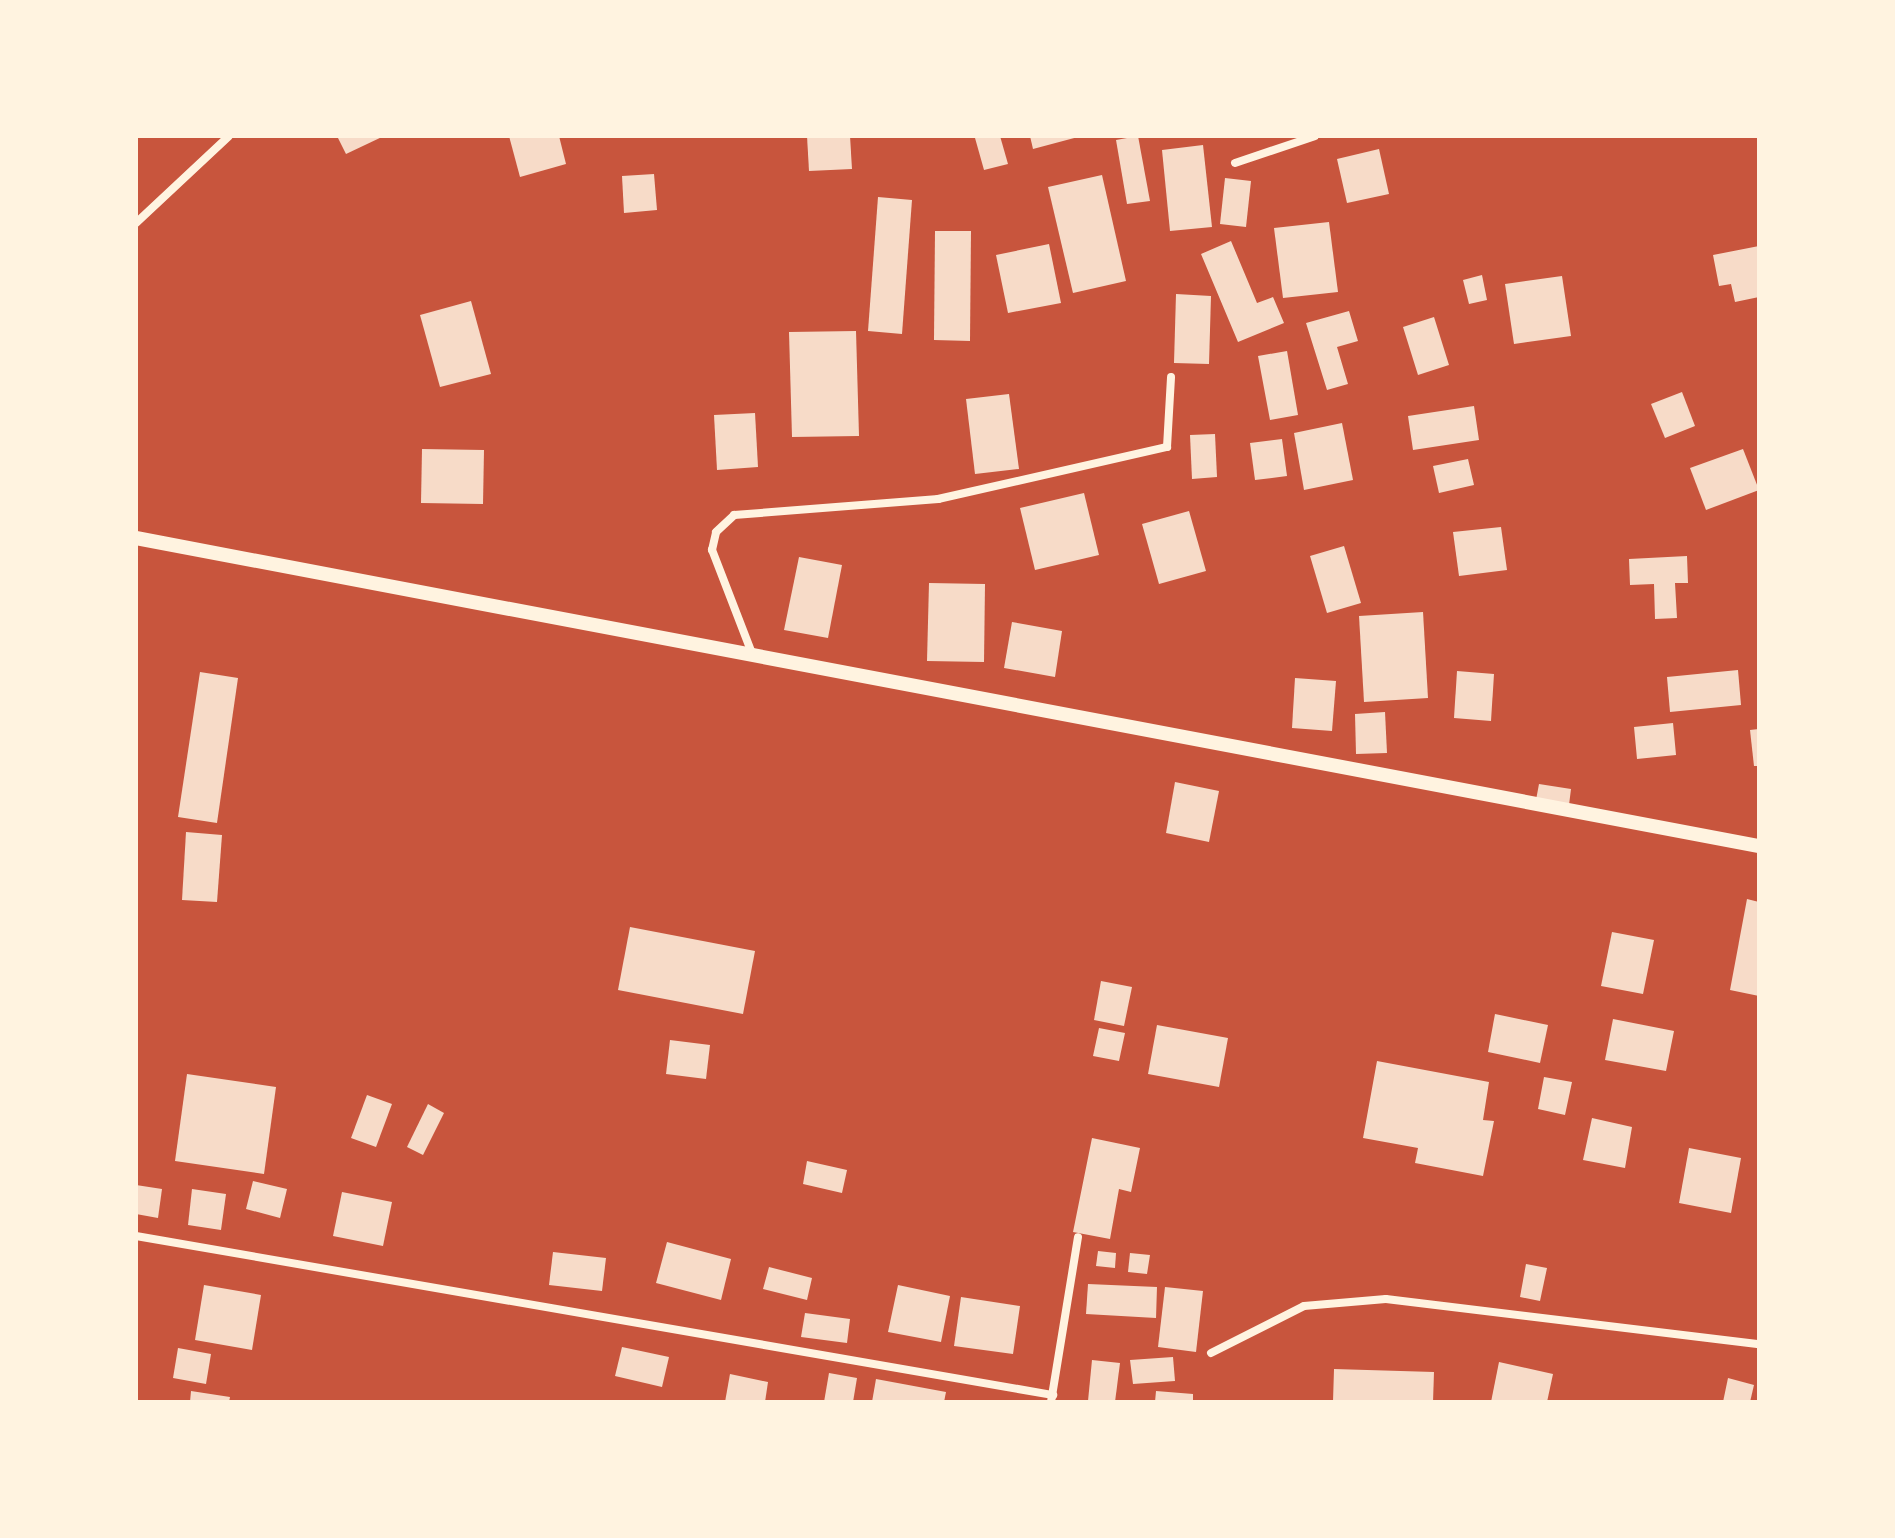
<!DOCTYPE html>
<html>
<head>
<meta charset="utf-8">
<style>
	body { margin:0 }
	#map { position:relative; width:1895px; height:1538px; overflow:hidden; background:#c8553d; font-family:"Source Serif 4",serif }
	div>[style] { position:absolute }
	[style*='--x'] { left:calc(var(--x)*1px); top:calc(var(--y)*1px); width:calc(var(--w)*1px); rotate:calc(var(--a)*1deg) }
	.building>* { inset:0; background:#f7dbc8 }
	.minor>* { height:8px; margin:-4px; padding:0 4px; transform-origin:4px; border-radius:4px; background:#fff3e0 }
	.tertiary>* { height:14px; margin:-7px; padding:0 7px; transform-origin:7px; border-radius:7px; background:#fff3e0 }
	span { translate:-50% -50%; white-space:nowrap; text-align:center; line-height:1.15; -webkit-text-stroke:8px #fff3e0; paint-order:stroke }
	.frame { position:absolute; inset:0; border:138px solid #fff3e0; pointer-events:none }
</style>
</head>
<body>
<div id="map">
	<div class="building">
		<i style="clip-path:polygon(337px 136px,384px 136px,346px 154px)"></i>
		<i style="clip-path:polygon(509px 136px,559px 136px,566px 164px,520px 177px)"></i>
		<i style="clip-path:polygon(807px 136px,850px 136px,852px 169px,809px 171px)"></i>
		<i style="clip-path:polygon(1000px 136px,1008px 164px,984px 170px,975px 138px)"></i>
		<i style="clip-path:polygon(1030px 136px,1078px 136px,1078px 137px,1033px 149px)"></i>
		<i style="clip-path:polygon(1138px 136px,1150px 201px,1127px 204px,1116px 140px)"></i>
		<i style="clip-path:polygon(1203px 145px,1212px 227px,1170px 231px,1162px 150px)"></i>
		<i style="clip-path:polygon(1379px 149px,1389px 194px,1347px 203px,1337px 159px)"></i>
		<i style="clip-path:polygon(654px 174px,657px 210px,624px 213px,622px 176px)"></i>
		<i style="clip-path:polygon(1102px 175px,1126px 281px,1073px 293px,1048px 187px)"></i>
		<i style="clip-path:polygon(1225px 178px,1251px 181px,1246px 227px,1220px 224px)"></i>
		<i style="clip-path:polygon(878px 197px,912px 200px,902px 334px,868px 331px)"></i>
		<i style="clip-path:polygon(1329px 222px,1338px 292px,1283px 298px,1274px 228px)"></i>
		<i style="clip-path:polygon(935px 231px,971px 231px,970px 341px,934px 340px)"></i>
		<i style="clip-path:polygon(1231px 241px,1257px 303px,1273px 297px,1284px 323px,1238px 342px,1201px 254px)"></i>
		<i style="clip-path:polygon(1049px 244px,1061px 303px,1008px 313px,996px 255px)"></i>
		<i style="clip-path:polygon(1759px 246px,1759px 297px,1735px 302px,1731px 284px,1719px 286px,1713px 255px)"></i>
		<i style="clip-path:polygon(1482px 275px,1487px 300px,1469px 304px,1463px 280px)"></i>
		<i style="clip-path:polygon(1562px 276px,1571px 336px,1514px 344px,1505px 284px)"></i>
		<i style="clip-path:polygon(1176px 294px,1211px 296px,1209px 364px,1174px 363px)"></i>
		<i style="clip-path:polygon(471px 301px,491px 374px,440px 387px,420px 315px)"></i>
		<i style="clip-path:polygon(1349px 311px,1358px 341px,1337px 347px,1348px 384px,1327px 390px,1306px 323px)"></i>
		<i style="clip-path:polygon(1434px 317px,1449px 365px,1418px 375px,1403px 327px)"></i>
		<i style="clip-path:polygon(856px 331px,859px 436px,792px 437px,789px 332px)"></i>
		<i style="clip-path:polygon(1287px 351px,1298px 415px,1270px 420px,1258px 356px)"></i>
		<i style="clip-path:polygon(1682px 392px,1695px 426px,1665px 438px,1651px 404px)"></i>
		<i style="clip-path:polygon(1009px 394px,1019px 469px,975px 474px,966px 399px)"></i>
		<i style="clip-path:polygon(1474px 406px,1479px 440px,1413px 450px,1408px 416px)"></i>
		<i style="clip-path:polygon(755px 413px,758px 467px,717px 470px,714px 415px)"></i>
		<i style="clip-path:polygon(1342px 423px,1353px 480px,1304px 490px,1294px 433px)"></i>
		<i style="clip-path:polygon(1215px 434px,1217px 477px,1192px 479px,1190px 435px)"></i>
		<i style="clip-path:polygon(1282px 439px,1287px 476px,1255px 480px,1250px 443px)"></i>
		<i style="clip-path:polygon(422px 449px,484px 450px,483px 504px,421px 503px)"></i>
		<i style="clip-path:polygon(1743px 449px,1759px 490px,1706px 510px,1690px 468px)"></i>
		<i style="clip-path:polygon(1468px 459px,1474px 485px,1439px 493px,1433px 466px)"></i>
		<i style="clip-path:polygon(1084px 493px,1099px 555px,1035px 570px,1020px 508px)"></i>
		<i style="clip-path:polygon(1189px 511px,1206px 571px,1159px 584px,1142px 524px)"></i>
		<i style="clip-path:polygon(1501px 527px,1507px 570px,1459px 576px,1453px 532px)"></i>
		<i style="clip-path:polygon(1344px 546px,1361px 603px,1327px 613px,1310px 556px)"></i>
		<i style="clip-path:polygon(1687px 556px,1688px 583px,1675px 583px,1677px 618px,1655px 619px,1654px 584px,1630px 585px,1629px 559px)"></i>
		<i style="clip-path:polygon(799px 557px,842px 565px,828px 638px,784px 630px)"></i>
		<i style="clip-path:polygon(929px 583px,985px 584px,984px 662px,927px 661px)"></i>
		<i style="clip-path:polygon(1423px 612px,1428px 698px,1364px 702px,1359px 616px)"></i>
		<i style="clip-path:polygon(1012px 622px,1062px 631px,1055px 677px,1004px 668px)"></i>
		<i style="clip-path:polygon(1738px 670px,1741px 705px,1670px 712px,1667px 677px)"></i>
		<i style="clip-path:polygon(1457px 671px,1494px 674px,1491px 721px,1454px 718px)"></i>
		<i style="clip-path:polygon(200px 672px,238px 678px,217px 823px,178px 817px)"></i>
		<i style="clip-path:polygon(1295px 678px,1336px 681px,1332px 731px,1292px 728px)"></i>
		<i style="clip-path:polygon(1385px 712px,1387px 753px,1356px 754px,1355px 714px)"></i>
		<i style="clip-path:polygon(1673px 723px,1676px 755px,1637px 759px,1634px 727px)"></i>
		<i style="clip-path:polygon(1759px 729px,1759px 766px,1754px 766px,1750px 730px)"></i>
		<i style="clip-path:polygon(1175px 782px,1219px 791px,1209px 842px,1166px 833px)"></i>
		<i style="clip-path:polygon(1539px 784px,1571px 789px,1569px 805px,1536px 800px)"></i>
		<i style="clip-path:polygon(186px 832px,222px 835px,217px 902px,182px 900px)"></i>
		<i style="clip-path:polygon(1747px 899px,1759px 902px,1759px 996px,1730px 990px)"></i>
		<i style="clip-path:polygon(630px 927px,755px 951px,743px 1014px,618px 990px)"></i>
		<i style="clip-path:polygon(1612px 932px,1654px 940px,1643px 994px,1601px 986px)"></i>
		<i style="clip-path:polygon(1101px 981px,1132px 987px,1124px 1026px,1094px 1020px)"></i>
		<i style="clip-path:polygon(1495px 1014px,1548px 1025px,1540px 1063px,1488px 1052px)"></i>
		<i style="clip-path:polygon(1613px 1019px,1674px 1031px,1666px 1071px,1605px 1060px)"></i>
		<i style="clip-path:polygon(1157px 1025px,1228px 1038px,1219px 1087px,1148px 1074px)"></i>
		<i style="clip-path:polygon(1099px 1028px,1125px 1033px,1119px 1061px,1093px 1056px)"></i>
		<i style="clip-path:polygon(670px 1040px,710px 1045px,706px 1079px,666px 1074px)"></i>
		<i style="clip-path:polygon(1377px 1061px,1489px 1082px,1483px 1120px,1494px 1121px,1483px 1176px,1415px 1163px,1418px 1148px,1363px 1138px)"></i>
		<i style="clip-path:polygon(187px 1074px,276px 1087px,264px 1174px,175px 1161px)"></i>
		<i style="clip-path:polygon(1544px 1077px,1572px 1082px,1565px 1115px,1538px 1109px)"></i>
		<i style="clip-path:polygon(367px 1095px,392px 1104px,376px 1147px,351px 1138px)"></i>
		<i style="clip-path:polygon(428px 1104px,444px 1113px,423px 1155px,407px 1147px)"></i>
		<i style="clip-path:polygon(1592px 1118px,1632px 1127px,1625px 1168px,1583px 1160px)"></i>
		<i style="clip-path:polygon(1092px 1138px,1140px 1148px,1131px 1192px,1119px 1189px,1110px 1239px,1073px 1232px)"></i>
		<i style="clip-path:polygon(1689px 1148px,1741px 1158px,1731px 1213px,1679px 1203px)"></i>
		<i style="clip-path:polygon(807px 1161px,847px 1170px,842px 1193px,803px 1184px)"></i>
		<i style="clip-path:polygon(253px 1181px,287px 1189px,280px 1218px,246px 1209px)"></i>
		<i style="clip-path:polygon(136px 1185px,162px 1189px,158px 1218px,136px 1214px)"></i>
		<i style="clip-path:polygon(192px 1189px,226px 1194px,221px 1230px,188px 1225px)"></i>
		<i style="clip-path:polygon(342px 1192px,392px 1202px,383px 1246px,333px 1236px)"></i>
		<i style="clip-path:polygon(667px 1242px,731px 1259px,721px 1300px,656px 1283px)"></i>
		<i style="clip-path:polygon(1098px 1251px,1116px 1253px,1115px 1268px,1096px 1266px)"></i>
		<i style="clip-path:polygon(553px 1252px,606px 1258px,602px 1291px,549px 1285px)"></i>
		<i style="clip-path:polygon(1130px 1253px,1150px 1255px,1147px 1274px,1128px 1272px)"></i>
		<i style="clip-path:polygon(1526px 1264px,1547px 1268px,1540px 1301px,1520px 1297px)"></i>
		<i style="clip-path:polygon(769px 1267px,812px 1278px,807px 1300px,763px 1289px)"></i>
		<i style="clip-path:polygon(1088px 1284px,1157px 1287px,1156px 1318px,1086px 1314px)"></i>
		<i style="clip-path:polygon(204px 1285px,261px 1295px,252px 1350px,195px 1340px)"></i>
		<i style="clip-path:polygon(898px 1285px,950px 1296px,941px 1342px,888px 1332px)"></i>
		<i style="clip-path:polygon(1165px 1287px,1203px 1291px,1196px 1352px,1158px 1347px)"></i>
		<i style="clip-path:polygon(961px 1297px,1020px 1306px,1013px 1354px,954px 1346px)"></i>
		<i style="clip-path:polygon(805px 1313px,850px 1319px,847px 1343px,801px 1337px)"></i>
		<i style="clip-path:polygon(622px 1347px,669px 1357px,662px 1387px,615px 1376px)"></i>
		<i style="clip-path:polygon(178px 1348px,211px 1354px,206px 1384px,173px 1378px)"></i>
		<i style="clip-path:polygon(1173px 1357px,1175px 1381px,1133px 1384px,1130px 1360px)"></i>
		<i style="clip-path:polygon(1092px 1360px,1120px 1363px,1115px 1402px,1088px 1401px)"></i>
		<i style="clip-path:polygon(1499px 1362px,1553px 1374px,1547px 1402px,1491px 1402px)"></i>
		<i style="clip-path:polygon(1334px 1369px,1434px 1372px,1433px 1402px,1333px 1402px)"></i>
		<i style="clip-path:polygon(829px 1373px,857px 1378px,853px 1402px,824px 1402px)"></i>
		<i style="clip-path:polygon(730px 1374px,768px 1382px,765px 1402px,725px 1402px)"></i>
		<i style="clip-path:polygon(1728px 1378px,1754px 1385px,1750px 1402px,1723px 1402px)"></i>
		<i style="clip-path:polygon(876px 1379px,946px 1392px,944px 1402px,872px 1402px)"></i>
		<i style="clip-path:polygon(191px 1391px,230px 1397px,229px 1402px,190px 1402px)"></i>
		<i style="clip-path:polygon(1156px 1391px,1193px 1394px,1193px 1402px,1155px 1402px)"></i>
	</div>
	<div class="minor">
		<i style="--x:1235;--y:163;--w:84;--a:-18.6"></i>
		<i style="--x:136;--y:223;--w:127;--a:-43.1"></i>
		<i style="--x:753;--y:656;--w:114;--a:-111.1"></i>
		<i style="--x:712;--y:550;--w:18;--a:-77"></i>
		<i style="--x:716;--y:532;--w:25;--a:-43"></i>
		<i style="--x:734;--y:515;--w:205;--a:-4.5"></i>
		<i style="--x:938;--y:499;--w:235;--a:-12.8"></i>
		<i style="--x:1167;--y:447;--w:70;--a:-86.7"></i>
		<i style="--x:136;--y:1236;--w:931;--a:9.84"></i>
		<i style="--x:1211;--y:1353;--w:104;--a:-26.8"></i>
		<i style="--x:1304;--y:1306;--w:82;--a:-4.9"></i>
		<i style="--x:1386;--y:1299;--w:376;--a:6.9"></i>
		<i style="--x:1051;--y:1402;--w:167;--a:-80.7"></i>
	</div>
	<div class="tertiary">
		<i style="--x:136;--y:538;--w:1652;--a:10.75"></i>
	</div>
	<div class="frame"></div>
</div>
</body>
</html>
